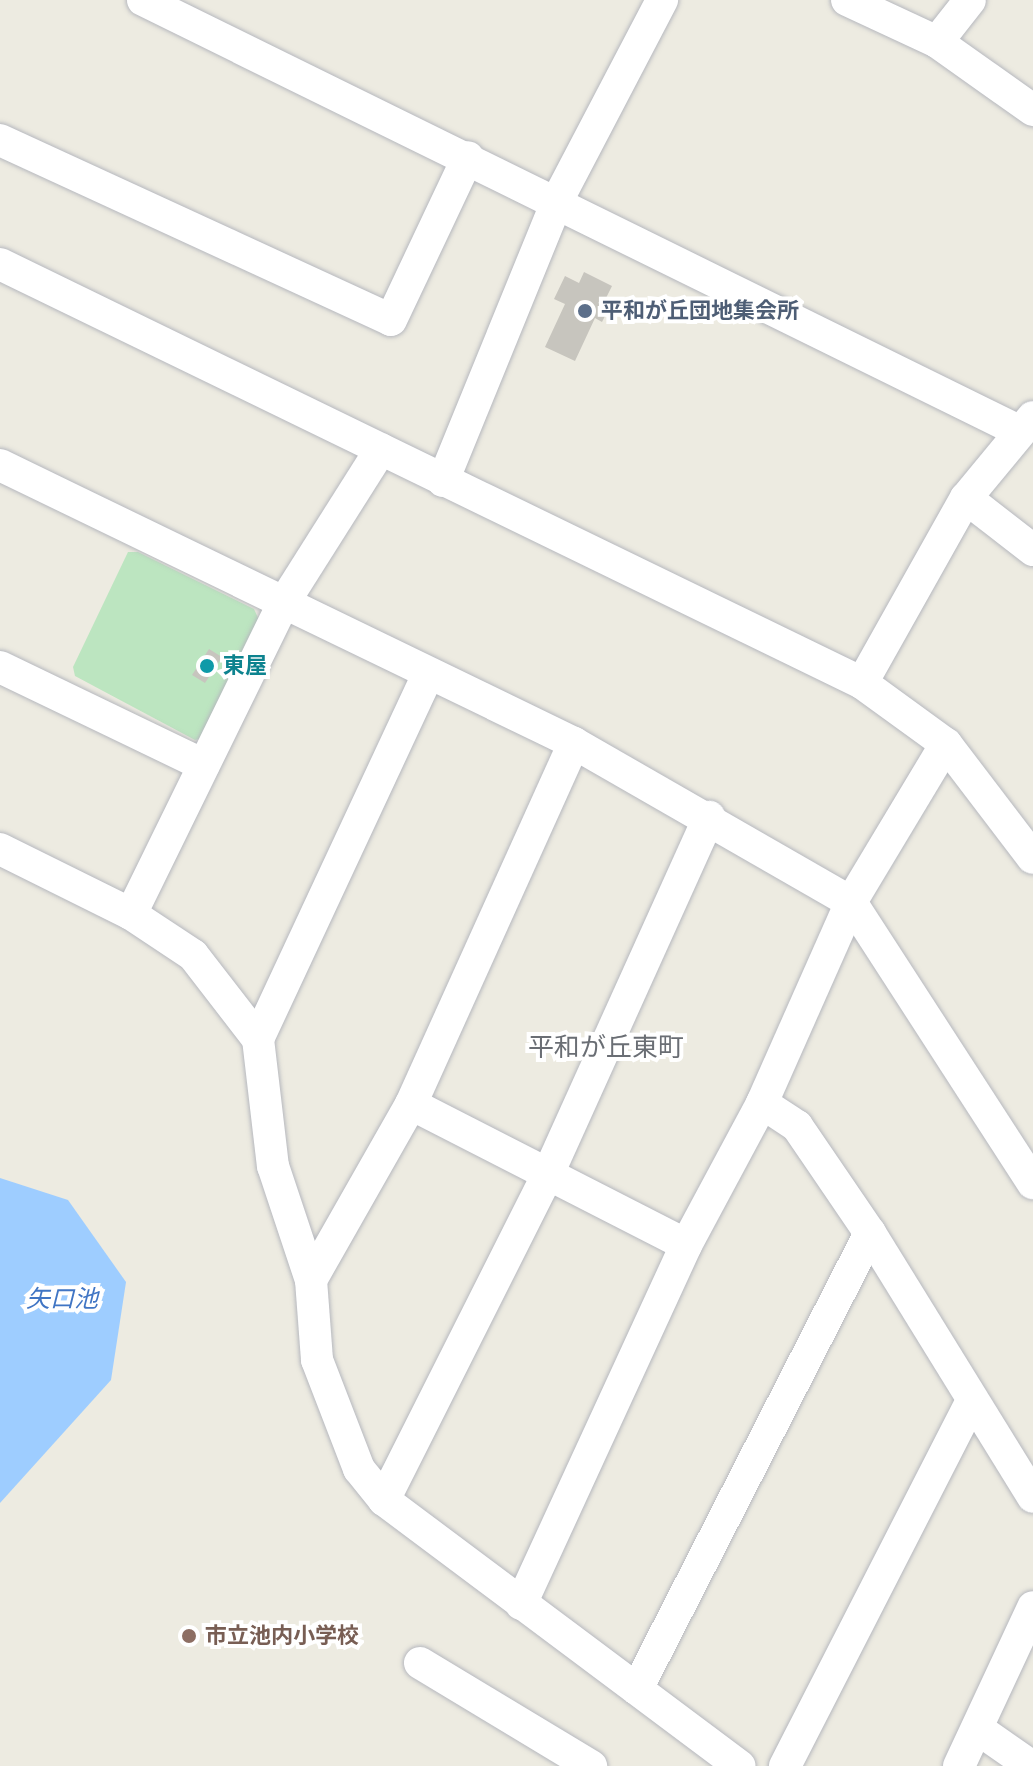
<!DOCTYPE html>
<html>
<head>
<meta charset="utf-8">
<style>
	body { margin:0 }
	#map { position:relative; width:1033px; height:1766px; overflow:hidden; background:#edebe1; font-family:Helvetica,"Noto Sans JP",sans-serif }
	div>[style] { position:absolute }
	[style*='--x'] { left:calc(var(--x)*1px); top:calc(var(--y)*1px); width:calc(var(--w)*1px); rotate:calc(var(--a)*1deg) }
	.green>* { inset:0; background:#bce5c0 }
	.water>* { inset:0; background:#9ecdff }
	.building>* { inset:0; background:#c7c5be }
	.roads { filter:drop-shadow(0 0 2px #b6b8be) drop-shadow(0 0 2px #b6b8be) }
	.minor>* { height:32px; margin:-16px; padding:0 16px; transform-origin:16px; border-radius:16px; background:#fff }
	.dots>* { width:22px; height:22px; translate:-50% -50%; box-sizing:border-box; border:4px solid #fff; border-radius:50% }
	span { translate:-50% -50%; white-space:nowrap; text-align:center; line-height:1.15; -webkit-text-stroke:8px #fff; paint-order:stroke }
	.service-label { font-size:22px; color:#4e5e75; font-weight:700 }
	.left { translate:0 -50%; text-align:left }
	.culture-label { font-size:22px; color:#0d838f; font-weight:700 }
	.education-label { font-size:22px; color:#785e54; font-weight:700 }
	.water-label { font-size:24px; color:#4075c4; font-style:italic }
	.quarter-label { font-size:26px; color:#6a6e74 }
</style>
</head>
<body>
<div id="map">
	<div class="green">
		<i style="clip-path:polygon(128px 552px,138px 552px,254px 609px,259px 620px,203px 738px,195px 740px,75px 676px,73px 667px)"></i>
	</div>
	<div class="water">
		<i style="clip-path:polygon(0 1178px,68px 1200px,126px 1282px,111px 1380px,0 1503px)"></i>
	</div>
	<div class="building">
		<i style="clip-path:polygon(584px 272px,612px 286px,606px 298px,613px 300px,602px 322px,595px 318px,575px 361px,545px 347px,565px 304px,554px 299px,565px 276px,579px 283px)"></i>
		<i style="clip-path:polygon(209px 649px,222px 657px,205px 683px,192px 675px)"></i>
	</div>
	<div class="roads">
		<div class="minor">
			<i style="--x:143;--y:0;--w:974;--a:26.2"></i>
			<i style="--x:847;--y:0;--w:99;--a:25"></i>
			<i style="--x:937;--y:42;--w:118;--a:35.3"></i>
			<i style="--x:937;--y:42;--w:53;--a:-51.8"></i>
			<i style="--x:0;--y:140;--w:430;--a:24.7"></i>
			<i style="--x:391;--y:320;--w:180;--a:-64.7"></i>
			<i style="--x:0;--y:264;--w:958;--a:25.92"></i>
			<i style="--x:862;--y:683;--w:104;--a:36"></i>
			<i style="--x:946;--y:744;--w:143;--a:52.7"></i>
			<i style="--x:0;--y:465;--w:638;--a:25.84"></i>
			<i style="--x:574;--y:743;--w:319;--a:29.9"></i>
			<i style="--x:851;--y:902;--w:335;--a:57.1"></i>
			<i style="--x:443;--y:481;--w:302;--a:-67.8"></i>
			<i style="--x:557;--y:201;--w:227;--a:-62.4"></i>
			<i style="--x:966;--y:498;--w:85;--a:37.8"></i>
			<i style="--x:0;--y:667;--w:226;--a:25.7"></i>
			<i style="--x:862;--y:683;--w:212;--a:-60.7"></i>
			<i style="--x:966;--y:498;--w:105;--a:-50.4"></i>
			<i style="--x:0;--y:849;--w:146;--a:26.4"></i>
			<i style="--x:131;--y:914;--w:74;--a:33.5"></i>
			<i style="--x:193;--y:955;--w:106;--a:52.3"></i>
			<i style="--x:258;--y:1039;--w:128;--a:83.3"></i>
			<i style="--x:273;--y:1166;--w:120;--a:71.6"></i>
			<i style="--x:311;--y:1280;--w:80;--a:85.7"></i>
			<i style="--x:317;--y:1360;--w:117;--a:68.9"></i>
			<i style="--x:359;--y:1469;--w:40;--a:51"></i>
			<i style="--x:384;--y:1500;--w:444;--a:36.8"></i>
			<i style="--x:131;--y:914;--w:345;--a:-63.9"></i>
			<i style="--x:283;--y:604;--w:183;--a:-57.7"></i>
			<i style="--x:258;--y:1039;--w:400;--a:-65"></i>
			<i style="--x:762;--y:1103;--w:42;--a:33.3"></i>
			<i style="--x:797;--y:1126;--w:130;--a:55.7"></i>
			<i style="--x:870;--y:1233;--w:310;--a:58.3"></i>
			<i style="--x:411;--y:1104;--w:309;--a:27.1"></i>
			<i style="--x:311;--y:1280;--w:202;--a:-60.4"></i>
			<i style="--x:411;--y:1104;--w:396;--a:-65.7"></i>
			<i style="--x:384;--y:1500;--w:365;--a:-63.3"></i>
			<i style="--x:548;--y:1174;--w:392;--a:-65.7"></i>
			<i style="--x:521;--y:1604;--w:395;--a:-65.3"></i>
			<i style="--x:686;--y:1245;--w:161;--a:-61.8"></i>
			<i style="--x:762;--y:1103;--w:220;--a:-66.1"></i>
			<i style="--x:851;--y:902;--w:184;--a:-59"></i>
			<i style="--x:420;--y:1663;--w:200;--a:31.1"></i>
			<i style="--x:637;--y:1689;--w:512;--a:-62.93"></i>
			<i style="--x:978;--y:1729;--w:65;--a:34.9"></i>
			<i style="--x:785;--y:1766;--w:411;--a:-62.9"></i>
			<i style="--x:959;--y:1766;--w:175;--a:-65"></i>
		</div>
	</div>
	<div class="dots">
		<i style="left:585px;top:311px;background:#5c6f8a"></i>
		<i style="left:207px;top:666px;background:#0f9aa8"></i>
		<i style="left:189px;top:1636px;background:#8d6e63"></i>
	</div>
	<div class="service-label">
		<span class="left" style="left:601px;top:311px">平和が丘団地集会所</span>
	</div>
	<div class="culture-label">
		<span class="left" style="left:223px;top:666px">東屋</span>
	</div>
	<div class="education-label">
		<span class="left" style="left:205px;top:1636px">市立池内小学校</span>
	</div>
	<div class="water-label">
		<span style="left:62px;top:1299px">矢口池</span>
	</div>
	<div class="quarter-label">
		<span style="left:606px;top:1048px">平和が丘東町</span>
	</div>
</div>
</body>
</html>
